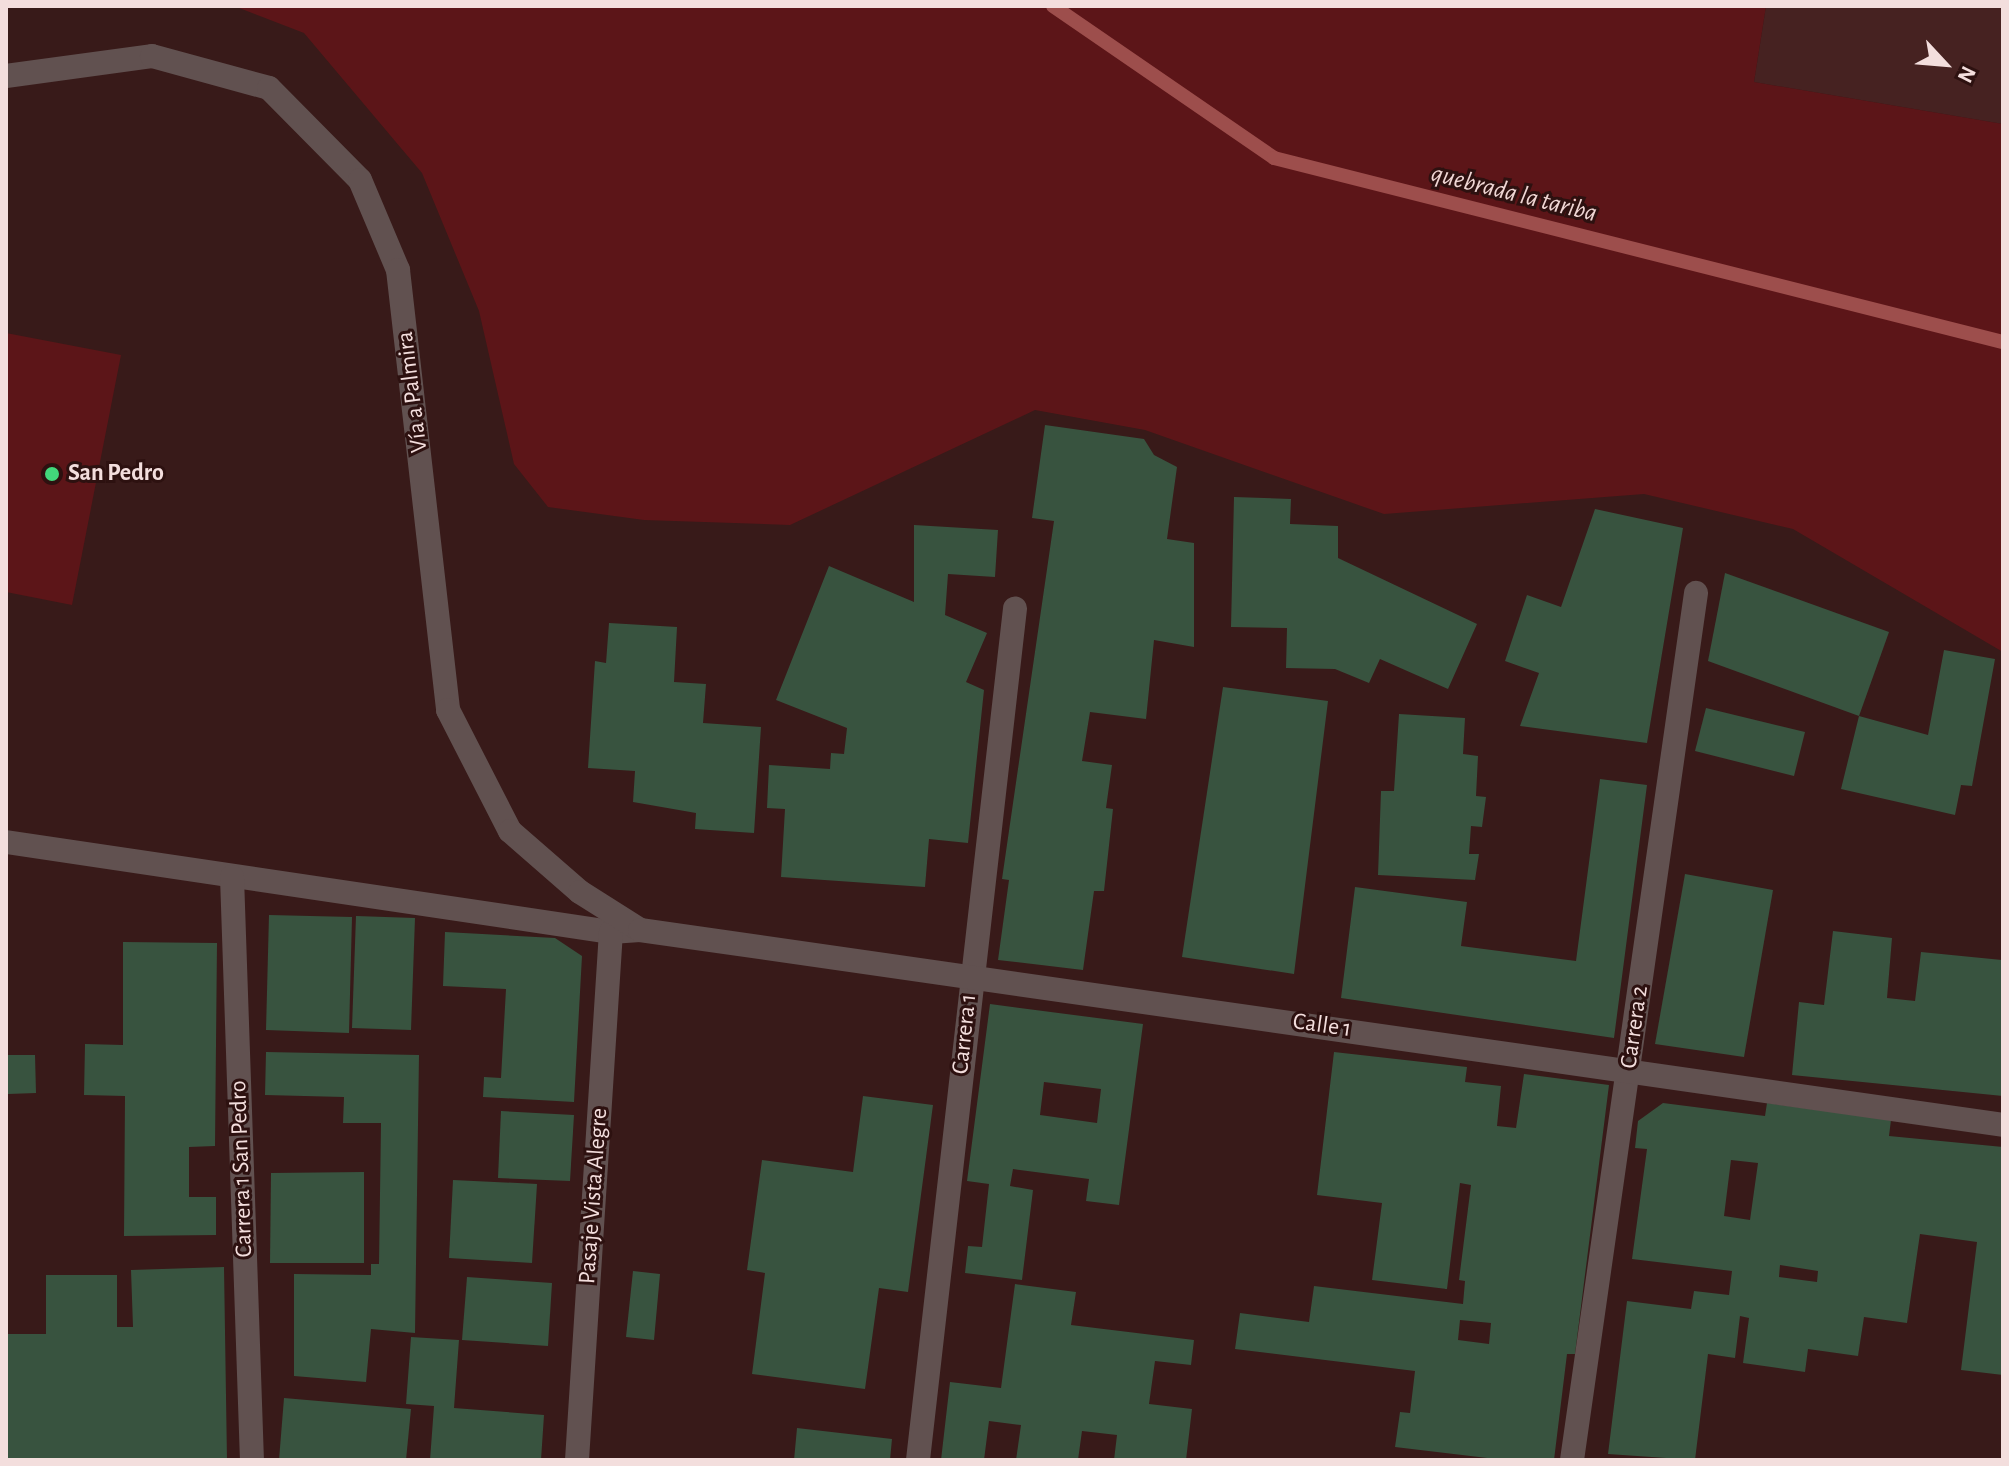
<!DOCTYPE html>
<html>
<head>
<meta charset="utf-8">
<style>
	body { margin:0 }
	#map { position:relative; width:2009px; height:1466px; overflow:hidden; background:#381a19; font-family:"Alegreya Sans",sans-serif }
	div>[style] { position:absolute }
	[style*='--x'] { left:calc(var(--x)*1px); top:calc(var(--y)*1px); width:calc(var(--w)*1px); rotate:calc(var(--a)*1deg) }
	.built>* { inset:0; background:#462221 }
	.green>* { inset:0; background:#5c1518 }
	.stream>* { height:14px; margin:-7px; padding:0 7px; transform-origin:7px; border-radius:7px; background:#9d4e4c }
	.building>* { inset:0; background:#38533f }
	.minor>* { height:24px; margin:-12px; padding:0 12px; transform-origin:12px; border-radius:12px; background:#615150 }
	.tertiary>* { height:24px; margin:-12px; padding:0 12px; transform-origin:12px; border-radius:12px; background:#615150 }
	.dots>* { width:22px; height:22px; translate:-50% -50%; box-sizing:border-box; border:4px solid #2d1110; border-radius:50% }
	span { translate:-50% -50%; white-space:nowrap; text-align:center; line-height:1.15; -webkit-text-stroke:6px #2d1110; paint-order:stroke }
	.street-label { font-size:24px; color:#f3dedd }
	.poi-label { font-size:24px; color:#f3dedd; font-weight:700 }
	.left { translate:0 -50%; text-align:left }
	.water-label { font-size:26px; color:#efd6d4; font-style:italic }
	.frame { position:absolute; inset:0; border:8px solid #f3dedd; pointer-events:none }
	.north { position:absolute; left:1905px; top:24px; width:80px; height:80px; -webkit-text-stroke:6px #2d1110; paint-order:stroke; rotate:116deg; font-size:22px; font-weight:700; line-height:32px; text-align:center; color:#f3dedd }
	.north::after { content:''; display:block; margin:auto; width:28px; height:36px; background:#f3dedd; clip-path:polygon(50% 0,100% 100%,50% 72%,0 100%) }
</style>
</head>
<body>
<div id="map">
	<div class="built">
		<i style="clip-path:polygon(1766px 6px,2003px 6px,2003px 124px,1754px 82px)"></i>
	</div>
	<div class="green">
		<i style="clip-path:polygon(234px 6px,1766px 6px,1754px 82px,2003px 124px,2003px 652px,1793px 529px,1644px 494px,1384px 514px,1145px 430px,1035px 410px,790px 525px,644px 520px,548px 507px,514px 464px,479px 311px,422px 173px,304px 33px)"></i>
		<i style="clip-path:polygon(6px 333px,121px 355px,72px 605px,6px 592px)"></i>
	</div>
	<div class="stream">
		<i style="--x:1053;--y:6;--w:268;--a:34.5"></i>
		<i style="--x:1274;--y:158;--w:752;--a:14.17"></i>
	</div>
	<div class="building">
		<i style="clip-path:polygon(1045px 425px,1144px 439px,1154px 455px,1177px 467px,1167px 539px,1194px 543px,1194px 647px,1154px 640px,1146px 719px,1090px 712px,1082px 761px,1112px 765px,1106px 808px,1113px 809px,1104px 891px,1094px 891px,1083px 970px,998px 960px,1009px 880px,1002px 879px,1054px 521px,1032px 518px)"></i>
		<i style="clip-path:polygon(1234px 497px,1291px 499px,1290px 524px,1338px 526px,1338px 558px,1477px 624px,1448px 689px,1380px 659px,1369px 683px,1335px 669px,1286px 668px,1287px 628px,1231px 627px)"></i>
		<i style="clip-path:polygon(1595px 509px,1683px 528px,1647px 743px,1520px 726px,1539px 673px,1505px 661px,1527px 595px,1561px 607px)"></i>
		<i style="clip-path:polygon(914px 525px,998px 530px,995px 577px,948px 574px,945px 615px,987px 633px,966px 682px,984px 690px,968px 843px,929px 839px,925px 887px,781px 877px,785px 809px,767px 808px,769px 765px,830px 769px,831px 753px,844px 754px,847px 728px,776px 700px,829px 566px,914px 602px)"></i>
		<i style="clip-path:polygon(1725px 573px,1889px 632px,1859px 716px,1708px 661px)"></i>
		<i style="clip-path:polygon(609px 623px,677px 627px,674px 682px,706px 684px,703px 723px,761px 727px,754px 833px,695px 829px,696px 813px,633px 802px,635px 771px,588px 768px,595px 661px,606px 663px)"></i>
		<i style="clip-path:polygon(1944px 650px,1995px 659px,1972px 786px,1961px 785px,1955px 815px,1841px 789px,1859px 716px,1928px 735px)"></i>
		<i style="clip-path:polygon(1223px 687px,1328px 701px,1294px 974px,1182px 957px)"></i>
		<i style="clip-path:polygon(1706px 708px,1805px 732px,1794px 776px,1695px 751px)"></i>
		<i style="clip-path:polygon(1399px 714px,1465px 718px,1463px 754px,1478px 756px,1476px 796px,1486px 797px,1482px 827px,1471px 826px,1469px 854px,1479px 854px,1475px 880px,1378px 875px,1381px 791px,1394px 791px)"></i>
		<i style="clip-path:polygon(1600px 779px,1647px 785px,1614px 1038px,1341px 998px,1355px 887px,1467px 902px,1461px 946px,1576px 961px)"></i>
		<i style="clip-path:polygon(1685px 874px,1773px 890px,1744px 1057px,1655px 1044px)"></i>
		<i style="clip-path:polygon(269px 915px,352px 917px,349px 1033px,266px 1030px)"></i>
		<i style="clip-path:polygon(356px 916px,415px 918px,411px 1030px,352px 1028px)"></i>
		<i style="clip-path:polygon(1833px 931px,1892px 938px,1887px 998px,1915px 1001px,1921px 952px,2002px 960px,2003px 1096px,1792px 1075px,1799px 1002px,1824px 1005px)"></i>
		<i style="clip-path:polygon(445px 932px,555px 938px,582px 956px,574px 1102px,483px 1097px,484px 1077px,501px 1078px,506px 989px,443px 986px)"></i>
		<i style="clip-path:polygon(123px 942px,217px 943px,215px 1146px,189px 1147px,189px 1197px,216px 1197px,216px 1235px,124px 1236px,125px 1096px,84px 1095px,85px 1044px,123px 1045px)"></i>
		<i style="clip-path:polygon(evenodd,990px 1004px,1143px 1024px,1119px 1205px,1086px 1201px,1089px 1179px,1013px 1169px,1010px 1186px,1033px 1190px,1022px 1280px,965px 1273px,968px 1246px,982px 1247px,989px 1184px,967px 1181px,990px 1004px,1044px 1082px,1101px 1089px,1097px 1123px,1040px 1115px,1044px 1082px)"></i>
		<i style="clip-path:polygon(266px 1052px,419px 1055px,415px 1333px,371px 1329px,366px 1382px,294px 1376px,294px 1274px,371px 1275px,371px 1264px,379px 1264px,381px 1123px,343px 1123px,344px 1097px,265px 1095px)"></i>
		<i style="clip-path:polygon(evenodd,1334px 1052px,1467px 1067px,1465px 1082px,1501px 1086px,1497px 1126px,1516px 1128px,1524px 1074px,1609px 1085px,1575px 1354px,1567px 1354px,1554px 1460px,1504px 1460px,1395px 1447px,1400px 1412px,1410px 1413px,1415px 1371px,1235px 1349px,1240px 1313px,1309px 1322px,1314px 1286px,1463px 1304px,1465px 1281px,1459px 1280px,1471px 1185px,1460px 1183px,1447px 1289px,1372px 1280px,1382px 1203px,1317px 1195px,1334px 1052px,1460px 1320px,1491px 1323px,1489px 1344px,1458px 1340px,1460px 1320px)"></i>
		<i style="clip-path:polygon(8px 1055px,35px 1055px,36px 1093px,8px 1094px)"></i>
		<i style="clip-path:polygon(863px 1096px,933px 1105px,908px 1292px,879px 1288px,865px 1389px,752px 1374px,765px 1273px,747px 1270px,762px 1160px,853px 1172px)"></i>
		<i style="clip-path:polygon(evenodd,1663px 1103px,1765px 1116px,1767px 1103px,1891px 1120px,1889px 1136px,2003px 1147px,2003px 1375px,1961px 1370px,1977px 1242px,1920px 1234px,1907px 1323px,1864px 1317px,1858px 1356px,1808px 1349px,1805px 1372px,1743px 1363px,1749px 1318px,1740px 1316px,1735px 1358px,1708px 1354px,1695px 1460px,1608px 1454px,1627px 1301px,1691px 1309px,1694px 1291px,1729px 1295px,1732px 1271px,1632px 1259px,1647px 1149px,1635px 1148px,1638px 1121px,1663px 1103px,1731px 1160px,1758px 1163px,1750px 1220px,1724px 1216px,1731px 1160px,1663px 1103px,1780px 1265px,1818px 1271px,1817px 1282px,1779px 1277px,1780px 1265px)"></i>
		<i style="clip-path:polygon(501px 1111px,574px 1115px,570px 1181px,498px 1178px)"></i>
		<i style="clip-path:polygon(364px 1172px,364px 1263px,270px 1263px,271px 1173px)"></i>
		<i style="clip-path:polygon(453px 1180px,537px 1184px,532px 1263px,449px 1258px)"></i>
		<i style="clip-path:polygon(224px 1267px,227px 1460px,6px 1460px,6px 1334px,46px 1334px,46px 1275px,117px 1275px,117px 1327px,133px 1327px,131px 1270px)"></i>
		<i style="clip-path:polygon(633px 1271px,660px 1274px,654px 1340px,626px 1337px)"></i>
		<i style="clip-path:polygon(467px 1277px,552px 1283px,548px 1346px,462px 1340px)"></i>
		<i style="clip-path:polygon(1015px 1284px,1076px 1292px,1071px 1325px,1194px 1340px,1191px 1365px,1155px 1361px,1149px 1404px,1192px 1409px,1186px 1460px,1114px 1460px,1117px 1435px,1082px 1431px,1078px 1460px,1016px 1460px,1021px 1425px,989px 1421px,984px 1460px,941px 1460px,950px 1382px,1001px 1388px)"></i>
		<i style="clip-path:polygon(411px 1337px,459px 1340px,454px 1408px,544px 1415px,541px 1460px,430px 1460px,434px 1406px,406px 1404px)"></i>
		<i style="clip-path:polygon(284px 1398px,411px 1409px,406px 1460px,279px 1460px)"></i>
		<i style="clip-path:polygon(797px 1428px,892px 1439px,890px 1460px,794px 1460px)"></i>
	</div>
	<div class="minor">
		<i style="--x:6;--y:842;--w:612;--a:8.46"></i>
		<i style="--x:611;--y:932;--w:29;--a:-4"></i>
		<i style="--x:232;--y:877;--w:583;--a:88.04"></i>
		<i style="--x:577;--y:1460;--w:529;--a:-86.32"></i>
		<i style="--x:918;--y:1460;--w:857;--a:-83.5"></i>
		<i style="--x:1572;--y:1460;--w:876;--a:-81.86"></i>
	</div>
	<div class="tertiary">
		<i style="--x:6;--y:76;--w:147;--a:-7.8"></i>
		<i style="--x:152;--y:56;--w:121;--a:15.3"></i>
		<i style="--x:269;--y:88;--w:129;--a:45.3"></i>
		<i style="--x:360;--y:180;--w:98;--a:67.1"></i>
		<i style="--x:398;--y:270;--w:443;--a:83.5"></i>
		<i style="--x:448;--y:710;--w:136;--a:62.9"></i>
		<i style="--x:510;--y:831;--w:93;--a:41.1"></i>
		<i style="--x:580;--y:892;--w:71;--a:32.3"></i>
		<i style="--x:640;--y:930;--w:1377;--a:8.14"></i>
	</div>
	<div class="dots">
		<i style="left:52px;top:474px;background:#42d77b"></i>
	</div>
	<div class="street-label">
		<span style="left:413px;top:392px;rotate:-97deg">Vía a Palmira</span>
		<span style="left:1322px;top:1026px;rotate:8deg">Calle 1</span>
		<span style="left:1635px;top:1027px;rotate:-82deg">Carrera 2</span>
		<span style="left:965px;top:1034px;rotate:-84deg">Carrera 1</span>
		<span style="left:242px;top:1169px;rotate:-92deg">Carrera 1 San Pedro</span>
		<span style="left:594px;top:1196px;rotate:-86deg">Pasaje Vista Alegre</span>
	</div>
	<div class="poi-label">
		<span class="left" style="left:68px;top:474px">San Pedro</span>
	</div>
	<div class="water-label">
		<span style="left:1514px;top:194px;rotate:14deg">quebrada la tariba</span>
	</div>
	<div class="frame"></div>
	<div class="north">N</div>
</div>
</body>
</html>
